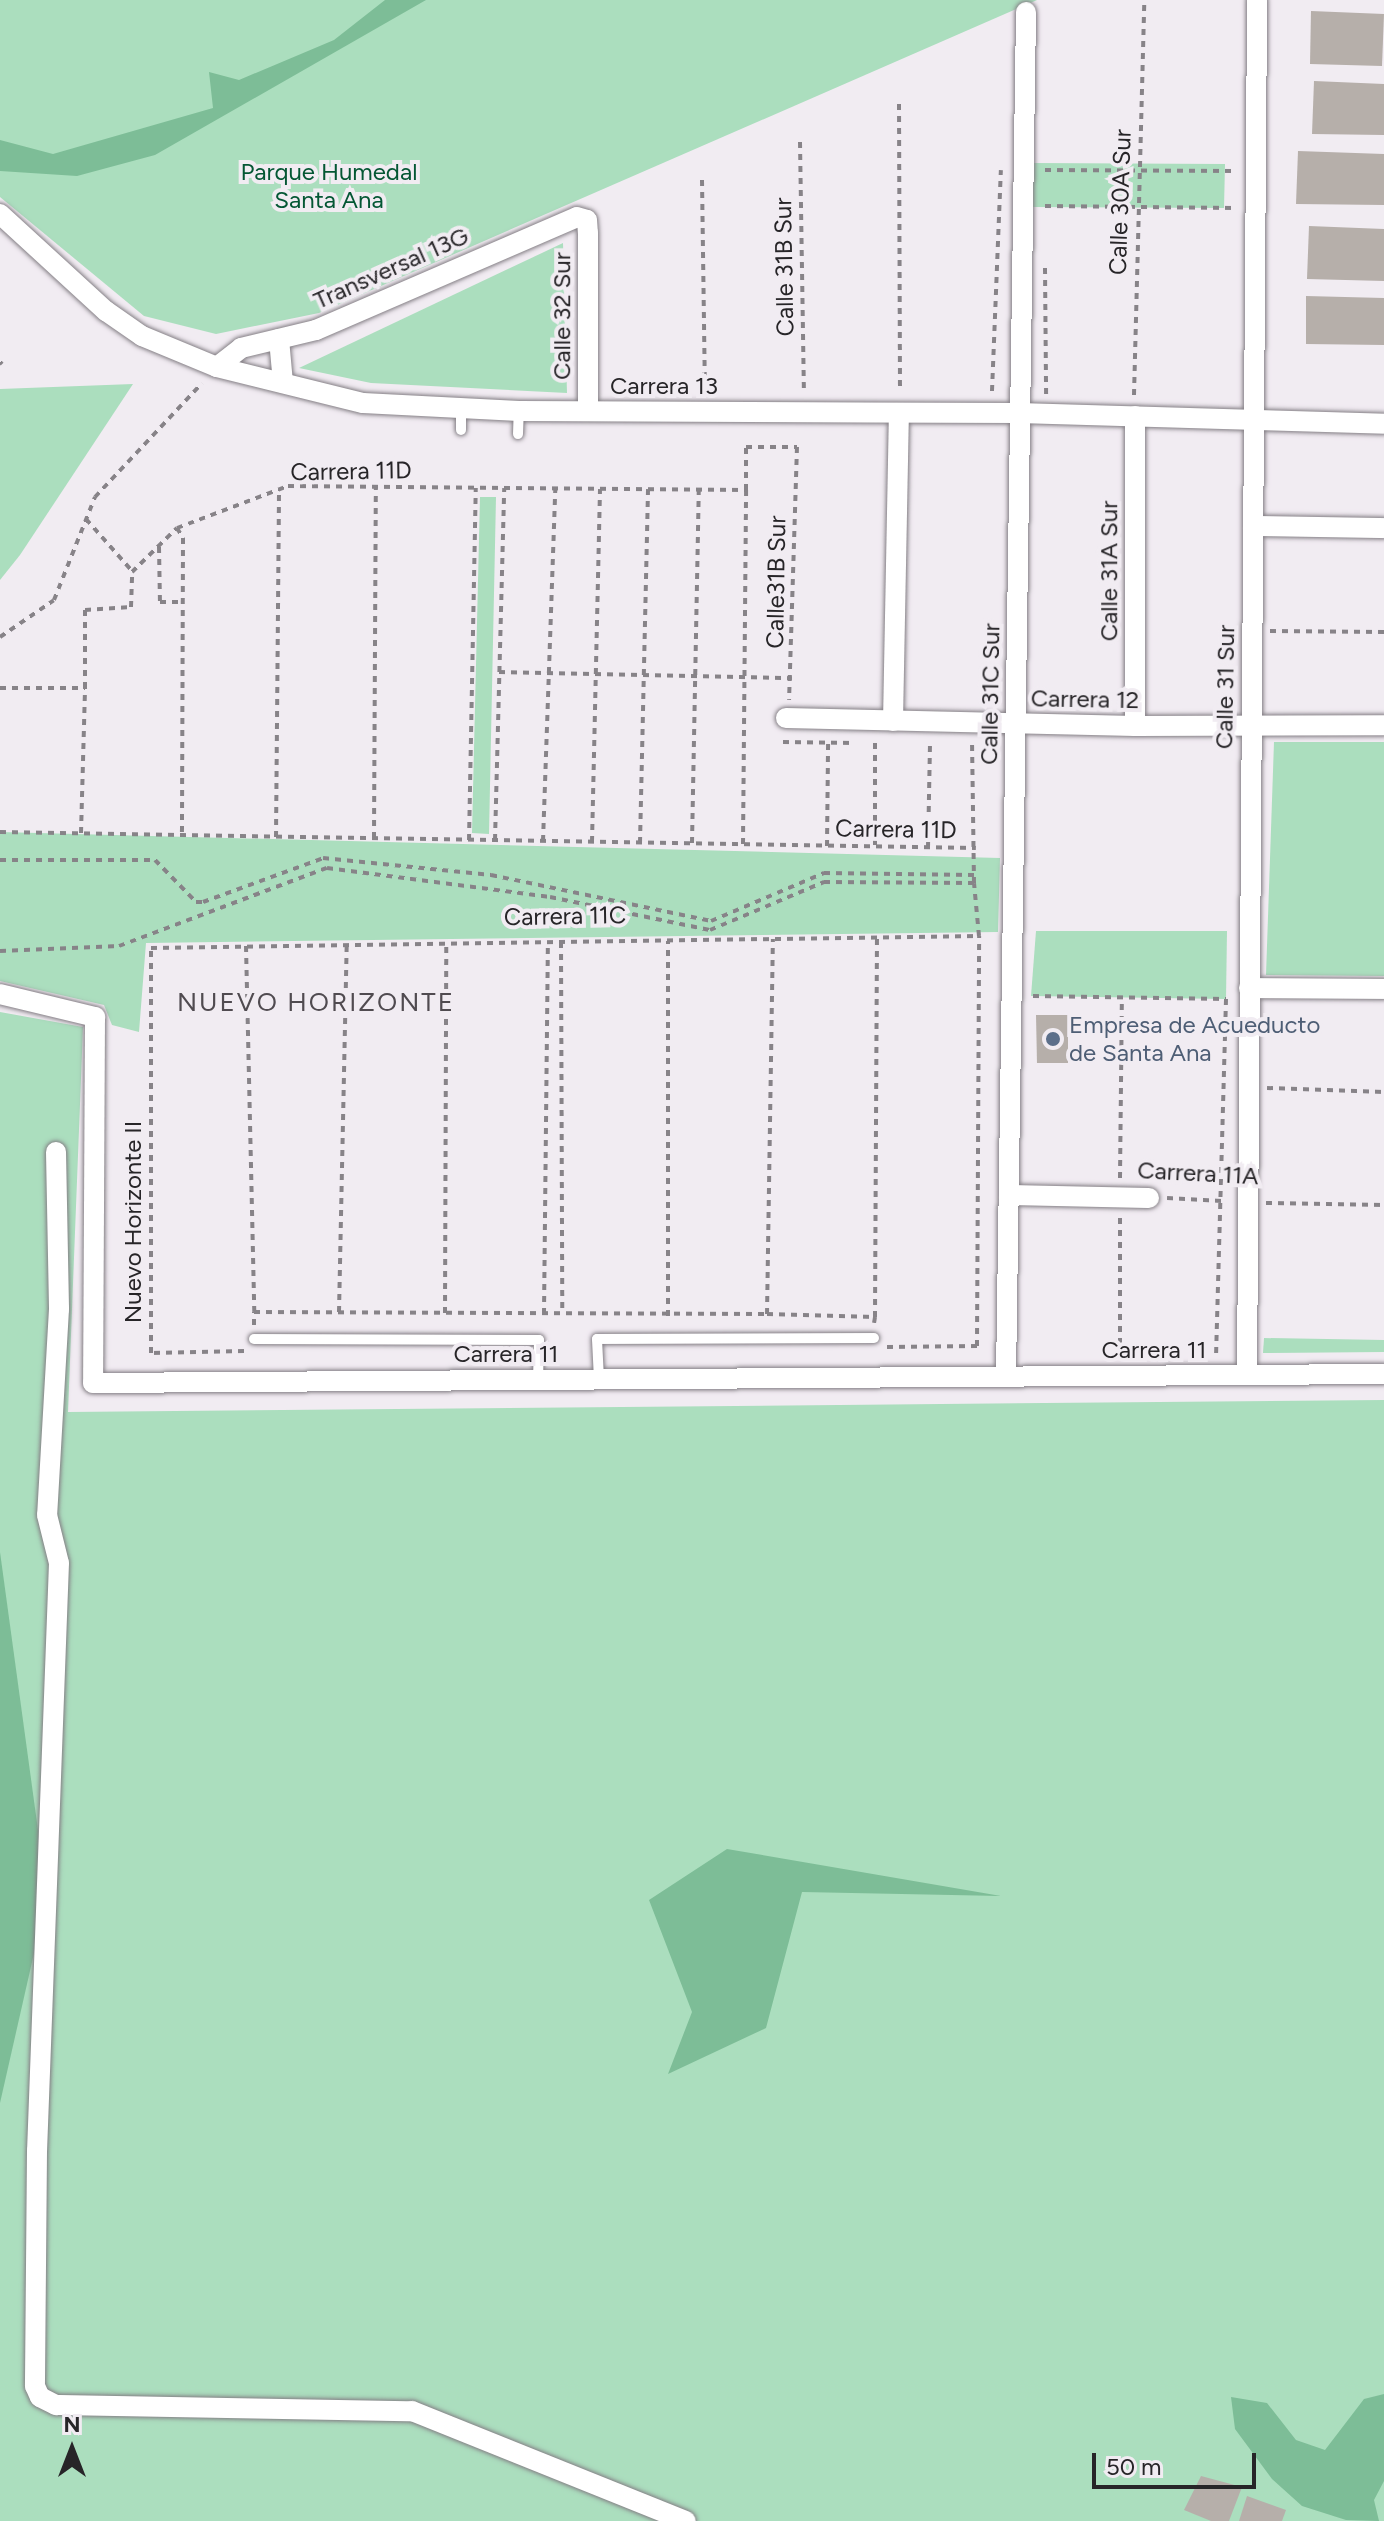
<!DOCTYPE html>
<html>
<head>
<meta charset="utf-8">
<style>
	body { margin:0 }
	#map { position:relative; width:1384px; height:2521px; overflow:hidden; background:#f1ecf2; font-family:Figtree,sans-serif }
	div>[style] { position:absolute }
	[style*='--x'] { left:calc(var(--x)*1px); top:calc(var(--y)*1px); width:calc(var(--w)*1px); rotate:calc(var(--a)*1deg) }
	.green>* { inset:0; background:#abdebe }
	.forest>* { inset:0; background:#7dbd97 }
	.building>* { inset:0; background:#b6afaa }
	.path>* { height:4px; margin-top:-2px; transform-origin:0; background:repeating-linear-gradient(90deg,#878388 0 6px,transparent 0 12px) }
	.roads { filter:drop-shadow(0 0 2px #847f85) drop-shadow(0 0 2px #847f85) }
	.lane>* { height:10px; margin:-5px; padding:0 5px; transform-origin:5px; border-radius:5px; background:#fff }
	.street>* { height:20px; margin:-10px; padding:0 10px; transform-origin:10px; border-radius:10px; background:#fff }
	.dots>* { width:22px; height:22px; translate:-50% -50%; box-sizing:border-box; border:4px solid #f1ecf2; border-radius:50% }
	span { translate:-50% -50%; white-space:nowrap; text-align:center; line-height:1.15; -webkit-text-stroke:8px #f1ecf2; paint-order:stroke }
	.park-label { font-size:24px; color:#045734 }
	.street-label { font-size:24px; color:#272528 }
	.service-label { font-size:24px; color:#4e5e75 }
	.left { translate:0 -50%; text-align:left }
	.neighbourhood-label { font-size:26px; color:#504b50; letter-spacing:2px }
	.north { position:absolute; left:32px; top:2409px; width:80px; height:80px; -webkit-text-stroke:6px #f1ecf2; paint-order:stroke; rotate:0deg; font-size:22px; font-weight:700; line-height:32px; text-align:center; color:#272528 }
	.north::after { content:''; display:block; margin:auto; width:28px; height:36px; background:#272528; clip-path:polygon(50% 0,100% 100%,50% 72%,0 100%) }
	.scale { position:absolute; left:1092px; top:2453px; width:164px; height:36px; box-sizing:border-box; border:4px solid #272528; border-top:0; padding-left:10px; font-size:24px; line-height:28px; white-space:nowrap; color:#272528; -webkit-text-stroke:6px #f1ecf2; paint-order:stroke }
</style>
</head>
<body>
<div id="map">
	<div class="green">
		<i style="clip-path:polygon(0 0,1037px 0,319px 313px,216px 334px,144px 316px,0 197px)"></i>
		<i style="clip-path:polygon(1033px 163px,1225px 164px,1224px 208px,1032px 207px)"></i>
		<i style="clip-path:polygon(563px 243px,567px 393px,371px 383px,299px 368px)"></i>
		<i style="clip-path:polygon(133px 384px,20px 555px,0 580px,0 389px)"></i>
		<i style="clip-path:polygon(480px 497px,496px 497px,489px 834px,472px 833px)"></i>
		<i style="clip-path:polygon(1274px 742px,1384px 742px,1384px 976px,1266px 975px)"></i>
		<i style="clip-path:polygon(0 832px,1000px 858px,998px 932px,146px 943px,139px 1032px,112px 1025px,104px 1005px,0 981px)"></i>
		<i style="clip-path:polygon(1036px 931px,1227px 931px,1226px 999px,1031px 996px)"></i>
		<i style="clip-path:polygon(0 1012px,83px 1027px,68px 1412px,1384px 1400px,1384px 2521px,0 2521px)"></i>
		<i style="clip-path:polygon(1264px 1338px,1384px 1340px,1384px 1352px,1263px 1353px)"></i>
	</div>
	<div class="forest">
		<i style="clip-path:polygon(385px 0,426px 0,155px 155px,77px 176px,0 171px,0 140px,53px 154px,213px 108px,209px 72px,239px 80px,334px 40px)"></i>
		<i style="clip-path:polygon(0 1552px,47px 1896px,0 2103px)"></i>
		<i style="clip-path:polygon(727px 1849px,1001px 1896px,802px 1892px,766px 2028px,668px 2074px,692px 2012px,649px 1900px)"></i>
		<i style="clip-path:polygon(1384px 2394px,1384px 2481px,1374px 2500px,1379px 2521px,1346px 2520px,1302px 2506px,1272px 2479px,1235px 2429px,1231px 2397px,1267px 2403px,1296px 2440px,1325px 2450px,1364px 2399px)"></i>
	</div>
	<div class="building">
		<i style="clip-path:polygon(1311px 11px,1384px 14px,1382px 66px,1310px 64px)"></i>
		<i style="clip-path:polygon(1314px 81px,1384px 84px,1384px 135px,1312px 134px)"></i>
		<i style="clip-path:polygon(1298px 151px,1384px 154px,1384px 205px,1296px 204px)"></i>
		<i style="clip-path:polygon(1309px 226px,1384px 229px,1384px 281px,1307px 279px)"></i>
		<i style="clip-path:polygon(1306px 296px,1384px 298px,1384px 345px,1306px 344px)"></i>
		<i style="clip-path:polygon(1036px 1015px,1068px 1015px,1068px 1063px,1037px 1063px)"></i>
		<i style="clip-path:polygon(1201px 2476px,1242px 2487px,1229px 2521px,1211px 2521px,1184px 2510px)"></i>
		<i style="clip-path:polygon(1247px 2496px,1286px 2510px,1282px 2521px,1239px 2521px)"></i>
	</div>
	<div class="path">
		<i style="--x:899;--y:104;--w:287;--a:89.8"></i>
		<i style="--x:800;--y:142;--w:249;--a:89.1"></i>
		<i style="--x:1045;--y:170;--w:190;--a:0.3"></i>
		<i style="--x:702;--y:180;--w:211;--a:89.2"></i>
		<i style="--x:1045;--y:206;--w:190;--a:0.6"></i>
		<i style="--x:1045;--y:268;--w:127;--a:89.5"></i>
		<i style="--x:0;--y:362;--w:3;--a:45"></i>
		<i style="--x:992;--y:391;--w:221;--a:-87.7"></i>
		<i style="--x:1134;--y:395;--w:395;--a:-88.5"></i>
		<i style="--x:86;--y:519;--w:69;--a:48.5"></i>
		<i style="--x:177;--y:528;--w:12;--a:59"></i>
		<i style="--x:183;--y:538;--w:297;--a:90.2"></i>
		<i style="--x:159;--y:547;--w:55;--a:89"></i>
		<i style="--x:160;--y:602;--w:23;--a:0"></i>
		<i style="--x:1270;--y:631;--w:114;--a:0.5"></i>
		<i style="--x:0;--y:637;--w:65;--a:-34.4"></i>
		<i style="--x:54;--y:600;--w:111;--a:-68.3"></i>
		<i style="--x:95;--y:497;--w:156;--a:-46.8"></i>
		<i style="--x:499;--y:672;--w:293;--a:1.2"></i>
		<i style="--x:0;--y:688;--w:85;--a:0"></i>
		<i style="--x:85;--y:688;--w:78;--a:-90"></i>
		<i style="--x:85;--y:610;--w:46;--a:-3.7"></i>
		<i style="--x:131;--y:607;--w:35;--a:-88"></i>
		<i style="--x:132;--y:572;--w:63;--a:-44.4"></i>
		<i style="--x:177;--y:528;--w:119;--a:-20.7"></i>
		<i style="--x:288;--y:486;--w:458;--a:0.5"></i>
		<i style="--x:746;--y:490;--w:43;--a:-90"></i>
		<i style="--x:746;--y:447;--w:51;--a:0"></i>
		<i style="--x:797;--y:447;--w:253;--a:91.8"></i>
		<i style="--x:783;--y:742;--w:72;--a:0.8"></i>
		<i style="--x:875;--y:743;--w:104;--a:90"></i>
		<i style="--x:0;--y:832;--w:976;--a:0.94"></i>
		<i style="--x:81;--y:833;--w:145;--a:-88.4"></i>
		<i style="--x:276;--y:837;--w:346;--a:-89.5"></i>
		<i style="--x:374;--y:838;--w:351;--a:-89.7"></i>
		<i style="--x:469;--y:840;--w:352;--a:-88.9"></i>
		<i style="--x:495;--y:840;--w:352;--a:-88.5"></i>
		<i style="--x:543;--y:841;--w:352;--a:-88"></i>
		<i style="--x:592;--y:842;--w:353;--a:-88.7"></i>
		<i style="--x:640;--y:843;--w:354;--a:-88.7"></i>
		<i style="--x:692;--y:843;--w:353;--a:-88.9"></i>
		<i style="--x:743;--y:844;--w:354;--a:-89.5"></i>
		<i style="--x:827;--y:846;--w:103;--a:-89.4"></i>
		<i style="--x:928;--y:848;--w:105;--a:-88.9"></i>
		<i style="--x:0;--y:860;--w:155;--a:0"></i>
		<i style="--x:155;--y:860;--w:59;--a:45.7"></i>
		<i style="--x:196;--y:902;--w:7;--a:0"></i>
		<i style="--x:203;--y:902;--w:128;--a:-20.1"></i>
		<i style="--x:323;--y:858;--w:169;--a:5.8"></i>
		<i style="--x:491;--y:875;--w:225;--a:11.8"></i>
		<i style="--x:711;--y:921;--w:123;--a:-23"></i>
		<i style="--x:824;--y:873;--w:150;--a:0.8"></i>
		<i style="--x:561;--y:942;--w:372;--a:89.8"></i>
		<i style="--x:246;--y:946;--w:366;--a:88.7"></i>
		<i style="--x:0;--y:951;--w:119;--a:-2.4"></i>
		<i style="--x:119;--y:946;--w:222;--a:-20.6"></i>
		<i style="--x:327;--y:868;--w:225;--a:7.4"></i>
		<i style="--x:550;--y:897;--w:163;--a:11.7"></i>
		<i style="--x:710;--y:930;--w:124;--a:-22.8"></i>
		<i style="--x:824;--y:882;--w:150;--a:0.4"></i>
		<i style="--x:974;--y:883;--w:140;--a:-90.8"></i>
		<i style="--x:1033;--y:996;--w:193;--a:0.9"></i>
		<i style="--x:1226;--y:999;--w:358;--a:91.6"></i>
		<i style="--x:1267;--y:1088;--w:117;--a:2"></i>
		<i style="--x:1120;--y:1178;--w:178;--a:-89.4"></i>
		<i style="--x:1167;--y:1198;--w:55;--a:3.1"></i>
		<i style="--x:1266;--y:1203;--w:118;--a:1"></i>
		<i style="--x:1120;--y:1218;--w:140;--a:90"></i>
		<i style="--x:339;--y:1312;--w:367;--a:-88.8"></i>
		<i style="--x:445;--y:1313;--w:369;--a:-89.8"></i>
		<i style="--x:544;--y:1314;--w:372;--a:-89.4"></i>
		<i style="--x:767;--y:1314;--w:375;--a:-89.1"></i>
		<i style="--x:668;--y:1316;--w:375;--a:-90"></i>
		<i style="--x:875;--y:1317;--w:379;--a:-89.7"></i>
		<i style="--x:254;--y:1325;--w:13;--a:-90"></i>
		<i style="--x:254;--y:1312;--w:513;--a:0.22"></i>
		<i style="--x:767;--y:1314;--w:108;--a:1.6"></i>
		<i style="--x:875;--y:1317;--w:6;--a:99"></i>
		<i style="--x:887;--y:1347;--w:90;--a:-0.6"></i>
		<i style="--x:977;--y:1346;--w:410;--a:-89.7"></i>
		<i style="--x:979;--y:936;--w:53;--a:-95.4"></i>
		<i style="--x:244;--y:1351;--w:93;--a:178.8"></i>
		<i style="--x:151;--y:1353;--w:405;--a:-90"></i>
		<i style="--x:151;--y:948;--w:828;--a:-0.83"></i>
	</div>
	<div class="roads">
		<div class="lane">
			<i style="--x:461;--y:410;--w:20;--a:90"></i>
			<i style="--x:518;--y:434;--w:23;--a:-88"></i>
			<i style="--x:254;--y:1339;--w:285;--a:0.2"></i>
			<i style="--x:539;--y:1340;--w:40;--a:91.4"></i>
			<i style="--x:599;--y:1379;--w:40;--a:-92.9"></i>
			<i style="--x:597;--y:1339;--w:277;--a:-0.2"></i>
		</div>
		<div class="street">
			<i style="--x:0;--y:214;--w:144;--a:42.5"></i>
			<i style="--x:106;--y:311;--w:44;--a:34.8"></i>
			<i style="--x:142;--y:336;--w:81;--a:22.5"></i>
			<i style="--x:217;--y:367;--w:150;--a:13.9"></i>
			<i style="--x:363;--y:403;--w:156;--a:2.9"></i>
			<i style="--x:519;--y:411;--w:501;--a:0.23"></i>
			<i style="--x:1020;--y:413;--w:364;--a:1.7"></i>
			<i style="--x:279;--y:339;--w:44;--a:84.8"></i>
			<i style="--x:217;--y:367;--w:31;--a:-38"></i>
			<i style="--x:241;--y:348;--w:77;--a:-13.5"></i>
			<i style="--x:316;--y:330;--w:284;--a:-23.4"></i>
			<i style="--x:577;--y:217;--w:10;--a:17"></i>
			<i style="--x:587;--y:220;--w:13;--a:86"></i>
			<i style="--x:588;--y:233;--w:178;--a:90"></i>
			<i style="--x:1253;--y:526;--w:131;--a:0.9"></i>
			<i style="--x:786;--y:718;--w:349;--a:1.3"></i>
			<i style="--x:1135;--y:726;--w:249;--a:-0.2"></i>
			<i style="--x:893;--y:721;--w:308;--a:-88.9"></i>
			<i style="--x:1135;--y:726;--w:310;--a:-90"></i>
			<i style="--x:1249;--y:988;--w:135;--a:0.4"></i>
			<i style="--x:0;--y:994;--w:98;--a:13.6"></i>
			<i style="--x:95;--y:1017;--w:366;--a:90.3"></i>
			<i style="--x:93;--y:1383;--w:1291;--a:-0.4"></i>
			<i style="--x:56;--y:1152;--w:157;--a:88.9"></i>
			<i style="--x:59;--y:1309;--w:206;--a:93.3"></i>
			<i style="--x:47;--y:1515;--w:49;--a:76"></i>
			<i style="--x:59;--y:1563;--w:588;--a:92.14"></i>
			<i style="--x:37;--y:2151;--w:235;--a:90.5"></i>
			<i style="--x:35;--y:2386;--w:12;--a:66"></i>
			<i style="--x:40;--y:2397;--w:18;--a:27"></i>
			<i style="--x:56;--y:2405;--w:356;--a:1"></i>
			<i style="--x:412;--y:2411;--w:295;--a:21.9"></i>
			<i style="--x:1009;--y:1195;--w:140;--a:1.2"></i>
			<i style="--x:1247;--y:1375;--w:1375;--a:-89.58"></i>
			<i style="--x:1006;--y:1377;--w:1365;--a:-89.16"></i>
		</div>
	</div>
	<div class="dots">
		<i style="left:1053px;top:1039px;background:#5c6f8a"></i>
	</div>
	<div class="park-label">
		<span style="left:329px;top:186px">Parque Humedal<br>Santa Ana</span>
	</div>
	<div class="street-label">
		<span style="left:1120px;top:202px;rotate:-88deg">Calle 30A Sur</span>
		<span style="left:784px;top:267px;rotate:-91deg">Calle 31B Sur</span>
		<span style="left:391px;top:268px;rotate:-24deg">Transversal 13G</span>
		<span style="left:562px;top:316px;rotate:-90deg">Calle 32 Sur</span>
		<span style="left:664px;top:386px">Carrera 13</span>
		<span style="left:351px;top:471px;rotate:-1deg">Carrera 11D</span>
		<span style="left:1109px;top:571px;rotate:-90deg">Calle 31A Sur</span>
		<span style="left:776px;top:582px;rotate:-89deg">Calle31B Sur</span>
		<span style="left:1225px;top:687px;rotate:-89deg">Calle 31 Sur</span>
		<span style="left:990px;top:694px;rotate:-89deg">Calle 31C Sur</span>
		<span style="left:1085px;top:699px;rotate:1deg">Carrera 12</span>
		<span style="left:896px;top:829px;rotate:1deg">Carrera 11D</span>
		<span style="left:565px;top:916px;rotate:-1deg">Carrera 11C</span>
		<span style="left:1198px;top:1173px;rotate:3deg">Carrera 11A</span>
		<span style="left:133px;top:1222px;rotate:-90deg">Nuevo Horizonte II</span>
		<span style="left:1154px;top:1350px">Carrera 11</span>
		<span style="left:506px;top:1354px">Carrera 11</span>
	</div>
	<div class="service-label">
		<span class="left" style="left:1069px;top:1039px">Empresa de Acueducto<br>de Santa Ana</span>
	</div>
	<div class="neighbourhood-label">
		<span style="left:316px;top:1003px">NUEVO HORIZONTE</span>
	</div>
	<div class="north">N</div>
	<div class="scale">50 m</div>
</div>
</body>
</html>
